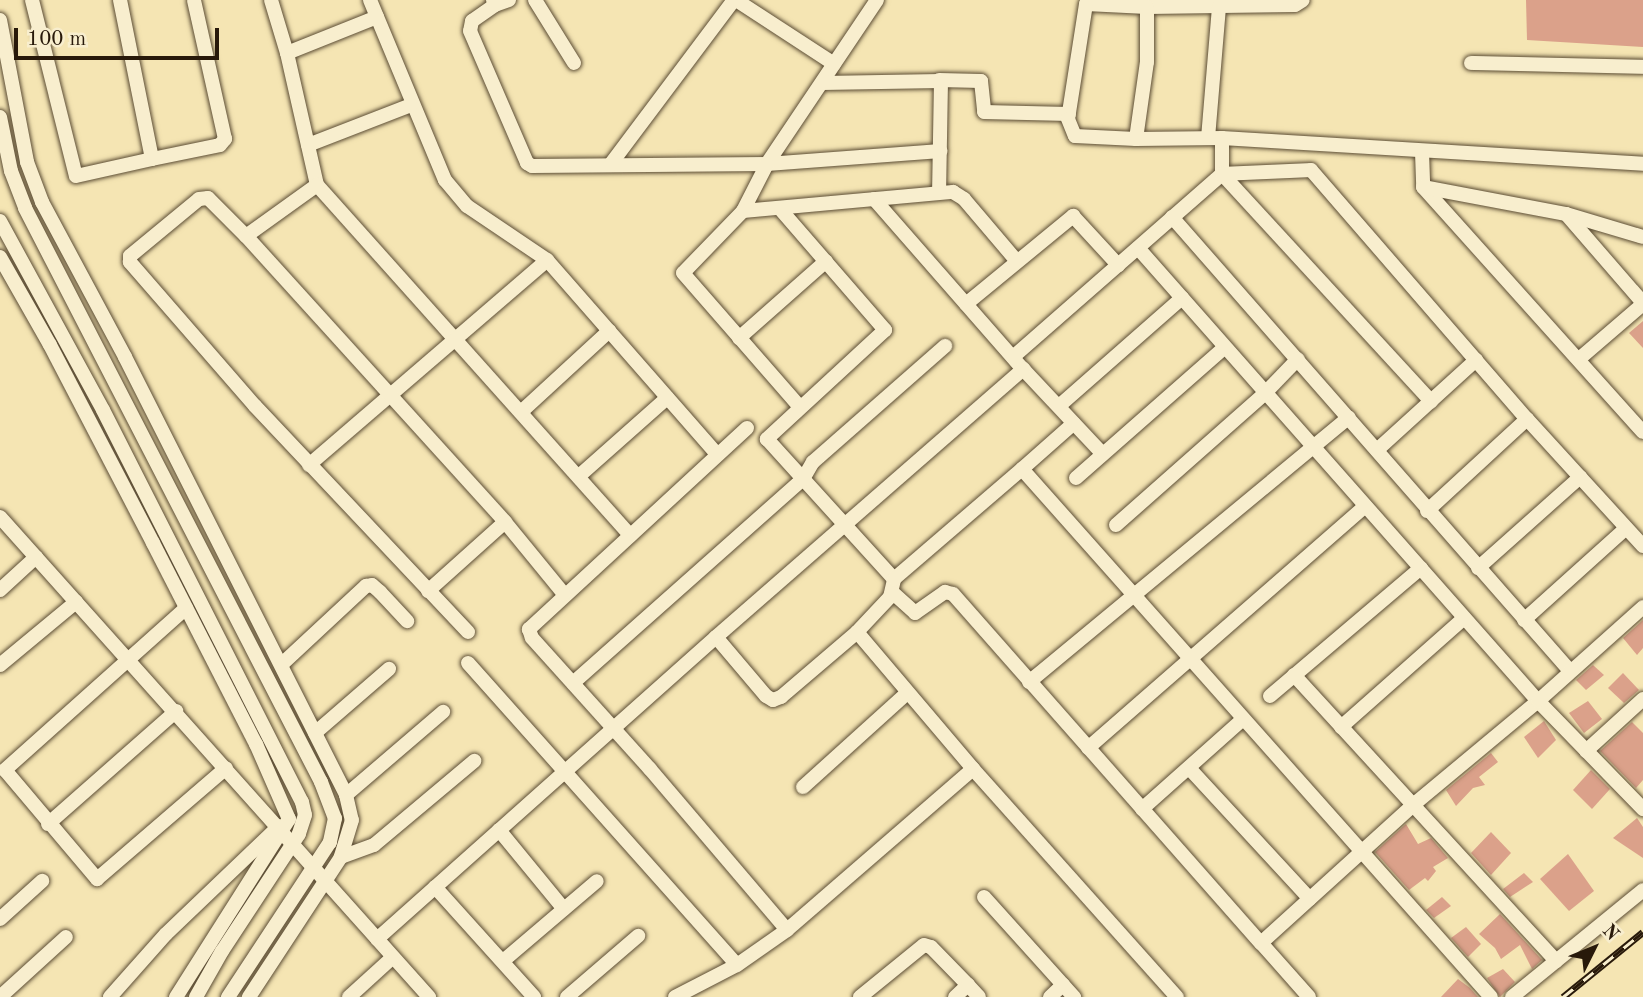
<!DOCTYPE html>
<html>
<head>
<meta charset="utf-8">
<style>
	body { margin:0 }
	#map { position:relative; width:1643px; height:997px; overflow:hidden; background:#f5e5b3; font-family:"Old Standard TT",serif }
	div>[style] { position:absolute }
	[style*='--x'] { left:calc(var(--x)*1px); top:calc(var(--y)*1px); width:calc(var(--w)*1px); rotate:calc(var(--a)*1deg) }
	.building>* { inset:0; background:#dba18a }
	.roads { filter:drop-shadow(0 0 2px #5b4c34) drop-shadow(0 0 2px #5b4c34) }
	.minor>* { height:14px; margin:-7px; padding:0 7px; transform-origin:7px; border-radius:7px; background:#f8eece }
	.rail>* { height:7px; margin-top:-3.5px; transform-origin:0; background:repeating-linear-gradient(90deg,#f8eece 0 13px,#28190a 0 26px); box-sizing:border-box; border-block:2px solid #28190a }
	span { translate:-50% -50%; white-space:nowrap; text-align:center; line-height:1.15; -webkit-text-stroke:5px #f8eece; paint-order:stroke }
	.north { position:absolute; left:1559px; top:913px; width:70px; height:70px; -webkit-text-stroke:5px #f8eece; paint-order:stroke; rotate:47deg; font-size:19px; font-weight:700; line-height:28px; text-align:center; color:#28190a }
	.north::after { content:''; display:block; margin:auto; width:24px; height:32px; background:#28190a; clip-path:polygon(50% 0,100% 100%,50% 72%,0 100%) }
	.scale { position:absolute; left:14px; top:28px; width:205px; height:32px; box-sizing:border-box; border:4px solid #28190a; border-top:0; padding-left:9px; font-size:21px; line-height:24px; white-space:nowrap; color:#28190a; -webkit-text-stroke:5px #f8eece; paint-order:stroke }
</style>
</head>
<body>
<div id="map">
	<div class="building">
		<i style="clip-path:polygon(1526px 0,1643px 0,1643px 47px,1527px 40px)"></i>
		<i style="clip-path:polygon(1643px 321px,1643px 348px,1629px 333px)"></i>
		<i style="clip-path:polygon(1643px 620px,1643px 648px,1637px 655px,1623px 638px)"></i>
		<i style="clip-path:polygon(1593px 665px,1604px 675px,1586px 690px,1576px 680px)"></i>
		<i style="clip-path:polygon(1623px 673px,1639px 690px,1624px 703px,1608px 688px)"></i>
		<i style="clip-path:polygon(1588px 701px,1602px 719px,1584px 733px,1569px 713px)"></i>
		<i style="clip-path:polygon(1544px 721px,1556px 740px,1538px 758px,1524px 737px)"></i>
		<i style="clip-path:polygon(1632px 722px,1643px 733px,1643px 780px,1636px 788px,1600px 751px)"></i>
		<i style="clip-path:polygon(1491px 753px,1498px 762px,1479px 777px,1485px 785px,1473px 788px,1456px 806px,1446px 790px)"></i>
		<i style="clip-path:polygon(1591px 770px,1610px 789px,1592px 809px,1573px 790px)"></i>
		<i style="clip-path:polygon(1637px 818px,1643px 827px,1643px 858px,1613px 838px)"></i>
		<i style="clip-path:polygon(1406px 824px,1418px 844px,1431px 838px,1448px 858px,1433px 867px,1436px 871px,1428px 881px,1425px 878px,1409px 890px,1375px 852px)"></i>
		<i style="clip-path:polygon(1491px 832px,1511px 853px,1491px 875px,1471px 853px)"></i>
		<i style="clip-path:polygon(1568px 854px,1594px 891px,1569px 911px,1540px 879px)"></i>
		<i style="clip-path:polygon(1524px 873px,1533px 882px,1510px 897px,1503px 889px)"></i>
		<i style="clip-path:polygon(1442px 897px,1451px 906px,1434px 918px,1426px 910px)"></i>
		<i style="clip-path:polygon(1500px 914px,1542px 960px,1532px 969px,1520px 945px,1501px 959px,1495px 948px,1479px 934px)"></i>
		<i style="clip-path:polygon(1466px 927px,1481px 944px,1468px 957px,1451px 938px)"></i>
		<i style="clip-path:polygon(1503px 969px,1515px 982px,1500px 997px,1487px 978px)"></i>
		<i style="clip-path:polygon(1458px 979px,1470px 988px,1478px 997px,1441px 997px)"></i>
	</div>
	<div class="roads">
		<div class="minor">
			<i style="--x:32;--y:0;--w:181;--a:76"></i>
			<i style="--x:76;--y:176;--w:78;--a:-12.6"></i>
			<i style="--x:120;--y:0;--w:162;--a:78.6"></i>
			<i style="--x:152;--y:159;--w:69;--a:-11.6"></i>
			<i style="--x:220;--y:145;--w:8;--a:-50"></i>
			<i style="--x:225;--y:139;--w:142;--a:-102.6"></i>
			<i style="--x:271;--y:0;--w:55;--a:73.2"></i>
			<i style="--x:287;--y:53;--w:135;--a:77.2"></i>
			<i style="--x:317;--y:185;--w:470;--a:48.2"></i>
			<i style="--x:370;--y:0;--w:195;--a:67.4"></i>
			<i style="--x:445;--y:180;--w:34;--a:50"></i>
			<i style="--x:467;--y:206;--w:97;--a:34"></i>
			<i style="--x:547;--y:260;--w:258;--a:48.8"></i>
			<i style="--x:493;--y:0;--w:5;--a:68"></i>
			<i style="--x:495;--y:5;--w:28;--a:145"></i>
			<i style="--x:472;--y:21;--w:10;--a:101"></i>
			<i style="--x:470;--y:31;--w:144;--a:66.6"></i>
			<i style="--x:527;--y:163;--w:6;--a:31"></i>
			<i style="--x:532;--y:166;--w:235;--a:-0.5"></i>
			<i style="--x:767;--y:164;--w:174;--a:-4.3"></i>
			<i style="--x:535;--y:0;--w:74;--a:58.2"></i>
			<i style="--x:736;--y:0;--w:117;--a:33.1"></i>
			<i style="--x:877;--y:0;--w:197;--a:123.9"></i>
			<i style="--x:767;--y:164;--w:53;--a:117.1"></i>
			<i style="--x:743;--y:211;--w:211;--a:-5.2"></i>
			<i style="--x:953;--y:192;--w:13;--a:32"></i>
			<i style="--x:964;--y:199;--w:80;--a:49.6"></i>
			<i style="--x:495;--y:5;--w:15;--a:-20"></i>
			<i style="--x:1147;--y:7;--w:148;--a:-0.8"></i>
			<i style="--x:1295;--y:5;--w:9;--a:-32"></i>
			<i style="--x:0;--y:20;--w:145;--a:79.2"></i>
			<i style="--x:27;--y:162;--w:43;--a:69.4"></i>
			<i style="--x:42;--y:202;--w:176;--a:61.8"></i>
			<i style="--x:125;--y:357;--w:491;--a:63.2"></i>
			<i style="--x:346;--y:795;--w:26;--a:77"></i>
			<i style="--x:352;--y:820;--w:39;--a:107"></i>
			<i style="--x:341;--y:857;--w:168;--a:123.3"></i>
			<i style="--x:287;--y:53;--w:97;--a:-21.8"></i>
			<i style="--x:1471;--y:63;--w:172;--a:1.3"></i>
			<i style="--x:939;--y:80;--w:42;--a:1.4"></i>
			<i style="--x:981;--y:81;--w:31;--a:84"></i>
			<i style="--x:984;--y:112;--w:85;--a:1.3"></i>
			<i style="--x:822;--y:83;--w:119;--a:-1"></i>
			<i style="--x:941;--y:81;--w:111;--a:91"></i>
			<i style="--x:0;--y:117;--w:55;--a:78.5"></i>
			<i style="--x:11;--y:171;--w:40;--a:69"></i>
			<i style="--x:25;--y:208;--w:646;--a:62.72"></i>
			<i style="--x:321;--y:782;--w:39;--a:69"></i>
			<i style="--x:335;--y:818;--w:25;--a:102"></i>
			<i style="--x:330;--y:842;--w:186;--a:123.3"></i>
			<i style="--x:1208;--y:138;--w:132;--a:-85.2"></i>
			<i style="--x:1222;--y:138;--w:36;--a:90"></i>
			<i style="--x:1222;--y:174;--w:309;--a:47.4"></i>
			<i style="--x:1136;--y:139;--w:78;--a:-81.9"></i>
			<i style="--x:1147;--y:62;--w:55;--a:-90"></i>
			<i style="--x:1147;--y:7;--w:61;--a:-177.2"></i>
			<i style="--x:1086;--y:4;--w:116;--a:98.9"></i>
			<i style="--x:1068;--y:119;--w:18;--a:68"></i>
			<i style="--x:1075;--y:136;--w:61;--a:2.8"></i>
			<i style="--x:1136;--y:139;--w:86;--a:-0.7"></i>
			<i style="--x:1222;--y:138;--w:422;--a:3.5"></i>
			<i style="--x:308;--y:145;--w:110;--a:-21.2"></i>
			<i style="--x:1422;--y:152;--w:35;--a:88"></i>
			<i style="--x:1423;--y:187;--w:329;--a:48.1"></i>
			<i style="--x:610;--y:165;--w:206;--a:-53.1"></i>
			<i style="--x:1423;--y:187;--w:146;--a:10.7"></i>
			<i style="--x:1566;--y:214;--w:80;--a:16.6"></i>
			<i style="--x:874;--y:199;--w:226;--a:48.8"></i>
			<i style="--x:1023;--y:369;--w:115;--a:46.8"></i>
			<i style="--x:781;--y:210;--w:159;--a:49.1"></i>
			<i style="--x:885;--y:330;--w:161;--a:137.3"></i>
			<i style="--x:767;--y:439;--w:189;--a:47.8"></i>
			<i style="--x:743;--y:211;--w:86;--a:134.1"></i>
			<i style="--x:683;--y:273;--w:176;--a:48.9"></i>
			<i style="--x:1566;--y:214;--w:118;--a:49.1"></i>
			<i style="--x:1172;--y:217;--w:604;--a:48.76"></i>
			<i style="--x:0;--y:221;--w:215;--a:61.4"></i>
			<i style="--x:103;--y:410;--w:440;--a:63.1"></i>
			<i style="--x:302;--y:802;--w:13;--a:77"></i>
			<i style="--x:305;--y:815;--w:20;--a:108"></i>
			<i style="--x:299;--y:834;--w:140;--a:123.3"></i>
			<i style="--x:222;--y:951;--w:53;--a:119.5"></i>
			<i style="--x:246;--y:236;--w:87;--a:-35.7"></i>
			<i style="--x:1138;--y:248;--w:604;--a:48.56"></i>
			<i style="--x:1538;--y:701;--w:151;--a:45.8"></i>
			<i style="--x:0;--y:257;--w:101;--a:60.4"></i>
			<i style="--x:50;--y:345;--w:223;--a:62.5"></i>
			<i style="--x:153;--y:543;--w:226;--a:62.9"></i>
			<i style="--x:256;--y:744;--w:82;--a:66.3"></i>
			<i style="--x:289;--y:819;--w:211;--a:122.4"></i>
			<i style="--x:966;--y:304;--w:139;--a:-39.4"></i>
			<i style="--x:1073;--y:216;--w:67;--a:47.4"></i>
			<i style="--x:739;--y:338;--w:116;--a:-41.5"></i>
			<i style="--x:1013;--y:357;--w:278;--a:-41.2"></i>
			<i style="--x:1222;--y:174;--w:89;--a:-2.6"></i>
			<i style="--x:1311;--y:170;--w:330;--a:49.1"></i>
			<i style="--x:1527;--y:419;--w:172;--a:47.6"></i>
			<i style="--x:1579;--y:359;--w:84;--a:-40.7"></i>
			<i style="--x:1059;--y:406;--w:164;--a:-41.3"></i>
			<i style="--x:521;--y:412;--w:120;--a:-42.6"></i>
			<i style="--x:747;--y:428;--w:297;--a:137.3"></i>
			<i style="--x:529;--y:629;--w:9;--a:72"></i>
			<i style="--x:532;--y:638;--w:176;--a:48"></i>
			<i style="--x:650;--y:769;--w:211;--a:49.6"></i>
			<i style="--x:1377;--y:450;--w:134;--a:-42.3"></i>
			<i style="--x:309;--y:465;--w:314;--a:-40.7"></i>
			<i style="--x:1022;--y:469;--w:69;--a:-41.5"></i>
			<i style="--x:579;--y:476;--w:118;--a:-41.6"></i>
			<i style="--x:1076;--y:478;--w:198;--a:-41.3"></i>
			<i style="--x:1427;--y:511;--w:136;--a:-42.6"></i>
			<i style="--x:0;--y:517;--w:644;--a:48.21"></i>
			<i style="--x:1116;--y:525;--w:199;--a:-41.5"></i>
			<i style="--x:1265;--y:393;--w:47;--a:-45.9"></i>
			<i style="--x:1478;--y:568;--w:137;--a:-41.7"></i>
			<i style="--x:0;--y:590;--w:49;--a:-42.5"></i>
			<i style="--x:428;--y:591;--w:103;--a:-41.9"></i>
			<i style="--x:892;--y:592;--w:31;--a:42"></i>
			<i style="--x:915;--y:613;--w:37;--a:-35"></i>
			<i style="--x:945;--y:592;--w:8;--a:14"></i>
			<i style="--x:953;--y:594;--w:465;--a:48.6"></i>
			<i style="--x:186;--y:608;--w:243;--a:138.2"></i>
			<i style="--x:5;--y:770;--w:143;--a:49.8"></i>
			<i style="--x:97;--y:879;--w:170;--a:-40.7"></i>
			<i style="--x:1524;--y:620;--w:137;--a:-42"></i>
			<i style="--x:468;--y:632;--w:311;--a:-133.3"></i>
			<i style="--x:255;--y:406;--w:191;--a:-131"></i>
			<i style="--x:130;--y:262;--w:6;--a:-90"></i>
			<i style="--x:130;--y:256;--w:89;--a:-39.6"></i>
			<i style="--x:199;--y:199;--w:9;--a:-6"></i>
			<i style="--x:208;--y:198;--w:54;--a:45"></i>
			<i style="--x:246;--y:236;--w:386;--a:47.8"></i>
			<i style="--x:505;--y:522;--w:93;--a:50.7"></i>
			<i style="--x:857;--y:632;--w:48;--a:-46.7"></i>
			<i style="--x:890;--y:597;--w:18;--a:-77"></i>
			<i style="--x:894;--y:579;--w:169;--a:-40.7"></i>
			<i style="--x:1022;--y:469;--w:706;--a:48.39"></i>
			<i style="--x:716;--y:637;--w:77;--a:49.7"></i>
			<i style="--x:766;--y:696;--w:8;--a:30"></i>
			<i style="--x:773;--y:700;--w:9;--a:-21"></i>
			<i style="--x:781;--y:697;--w:100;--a:-40.5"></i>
			<i style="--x:857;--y:632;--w:180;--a:49.7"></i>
			<i style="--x:973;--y:769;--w:306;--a:48.2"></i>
			<i style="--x:468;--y:663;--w:404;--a:48.3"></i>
			<i style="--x:737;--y:965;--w:61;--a:-35"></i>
			<i style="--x:787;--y:930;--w:246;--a:-40.9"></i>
			<i style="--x:282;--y:664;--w:115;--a:-42.9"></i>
			<i style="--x:366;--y:586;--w:6;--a:-9"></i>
			<i style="--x:372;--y:585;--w:11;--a:41"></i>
			<i style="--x:380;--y:592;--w:40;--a:47"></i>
			<i style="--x:0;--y:665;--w:99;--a:-39.7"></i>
			<i style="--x:1294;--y:675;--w:388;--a:47.5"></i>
			<i style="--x:1029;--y:682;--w:415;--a:-39.6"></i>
			<i style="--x:573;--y:683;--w:307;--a:-41.6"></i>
			<i style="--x:803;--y:479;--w:20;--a:-60"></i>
			<i style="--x:813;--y:462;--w:176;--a:-41.3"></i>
			<i style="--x:1270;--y:696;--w:198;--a:-40.3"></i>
			<i style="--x:1341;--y:727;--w:164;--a:-41.5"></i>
			<i style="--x:315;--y:733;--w:98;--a:-40.9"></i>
			<i style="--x:1088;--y:748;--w:368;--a:-41.1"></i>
			<i style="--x:1586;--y:751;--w:77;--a:-42.4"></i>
			<i style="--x:1189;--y:768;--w:178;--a:47.3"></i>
			<i style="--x:803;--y:787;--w:140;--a:-42.1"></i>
			<i style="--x:346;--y:795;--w:128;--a:-40.6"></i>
			<i style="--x:1142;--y:809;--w:134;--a:-41.7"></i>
			<i style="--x:48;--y:824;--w:171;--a:-41.4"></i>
			<i style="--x:499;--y:830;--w:102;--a:50.6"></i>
			<i style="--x:341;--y:857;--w:35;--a:-20"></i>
			<i style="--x:374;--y:845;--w:131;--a:-40"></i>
			<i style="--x:435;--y:887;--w:148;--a:48"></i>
			<i style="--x:984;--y:897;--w:135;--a:48"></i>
			<i style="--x:0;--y:919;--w:57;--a:-42.1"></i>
			<i style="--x:377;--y:939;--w:454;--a:-41.7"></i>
			<i style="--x:716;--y:637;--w:408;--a:-41.1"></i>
			<i style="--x:503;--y:961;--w:123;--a:-40.4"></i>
			<i style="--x:0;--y:997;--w:89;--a:-42.3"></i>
			<i style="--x:110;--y:997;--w:84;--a:-48.4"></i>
			<i style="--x:166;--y:934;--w:156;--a:-43.7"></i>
			<i style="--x:349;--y:997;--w:59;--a:-42.3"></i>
			<i style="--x:567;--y:997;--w:94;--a:-40.7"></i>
			<i style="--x:675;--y:997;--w:70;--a:-27.3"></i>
			<i style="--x:860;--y:997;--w:82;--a:-39.1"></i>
			<i style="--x:924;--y:945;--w:7;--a:16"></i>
			<i style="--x:931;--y:947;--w:53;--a:45.8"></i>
			<i style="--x:955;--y:997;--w:18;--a:-43"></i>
			<i style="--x:968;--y:985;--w:16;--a:47"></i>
			<i style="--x:1050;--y:997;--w:18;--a:-43"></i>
			<i style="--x:1309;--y:997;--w:72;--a:-131.6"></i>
			<i style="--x:1261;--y:943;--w:204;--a:-42.2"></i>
			<i style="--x:1412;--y:806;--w:164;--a:-39.8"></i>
			<i style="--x:1538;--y:701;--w:141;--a:-41.8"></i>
			<i style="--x:1512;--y:997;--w:169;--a:-39.2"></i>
		</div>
	</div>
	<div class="rail">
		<i style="--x:1563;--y:997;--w:103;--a:-39.1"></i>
	</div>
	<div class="north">N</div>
	<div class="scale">100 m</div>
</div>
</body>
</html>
